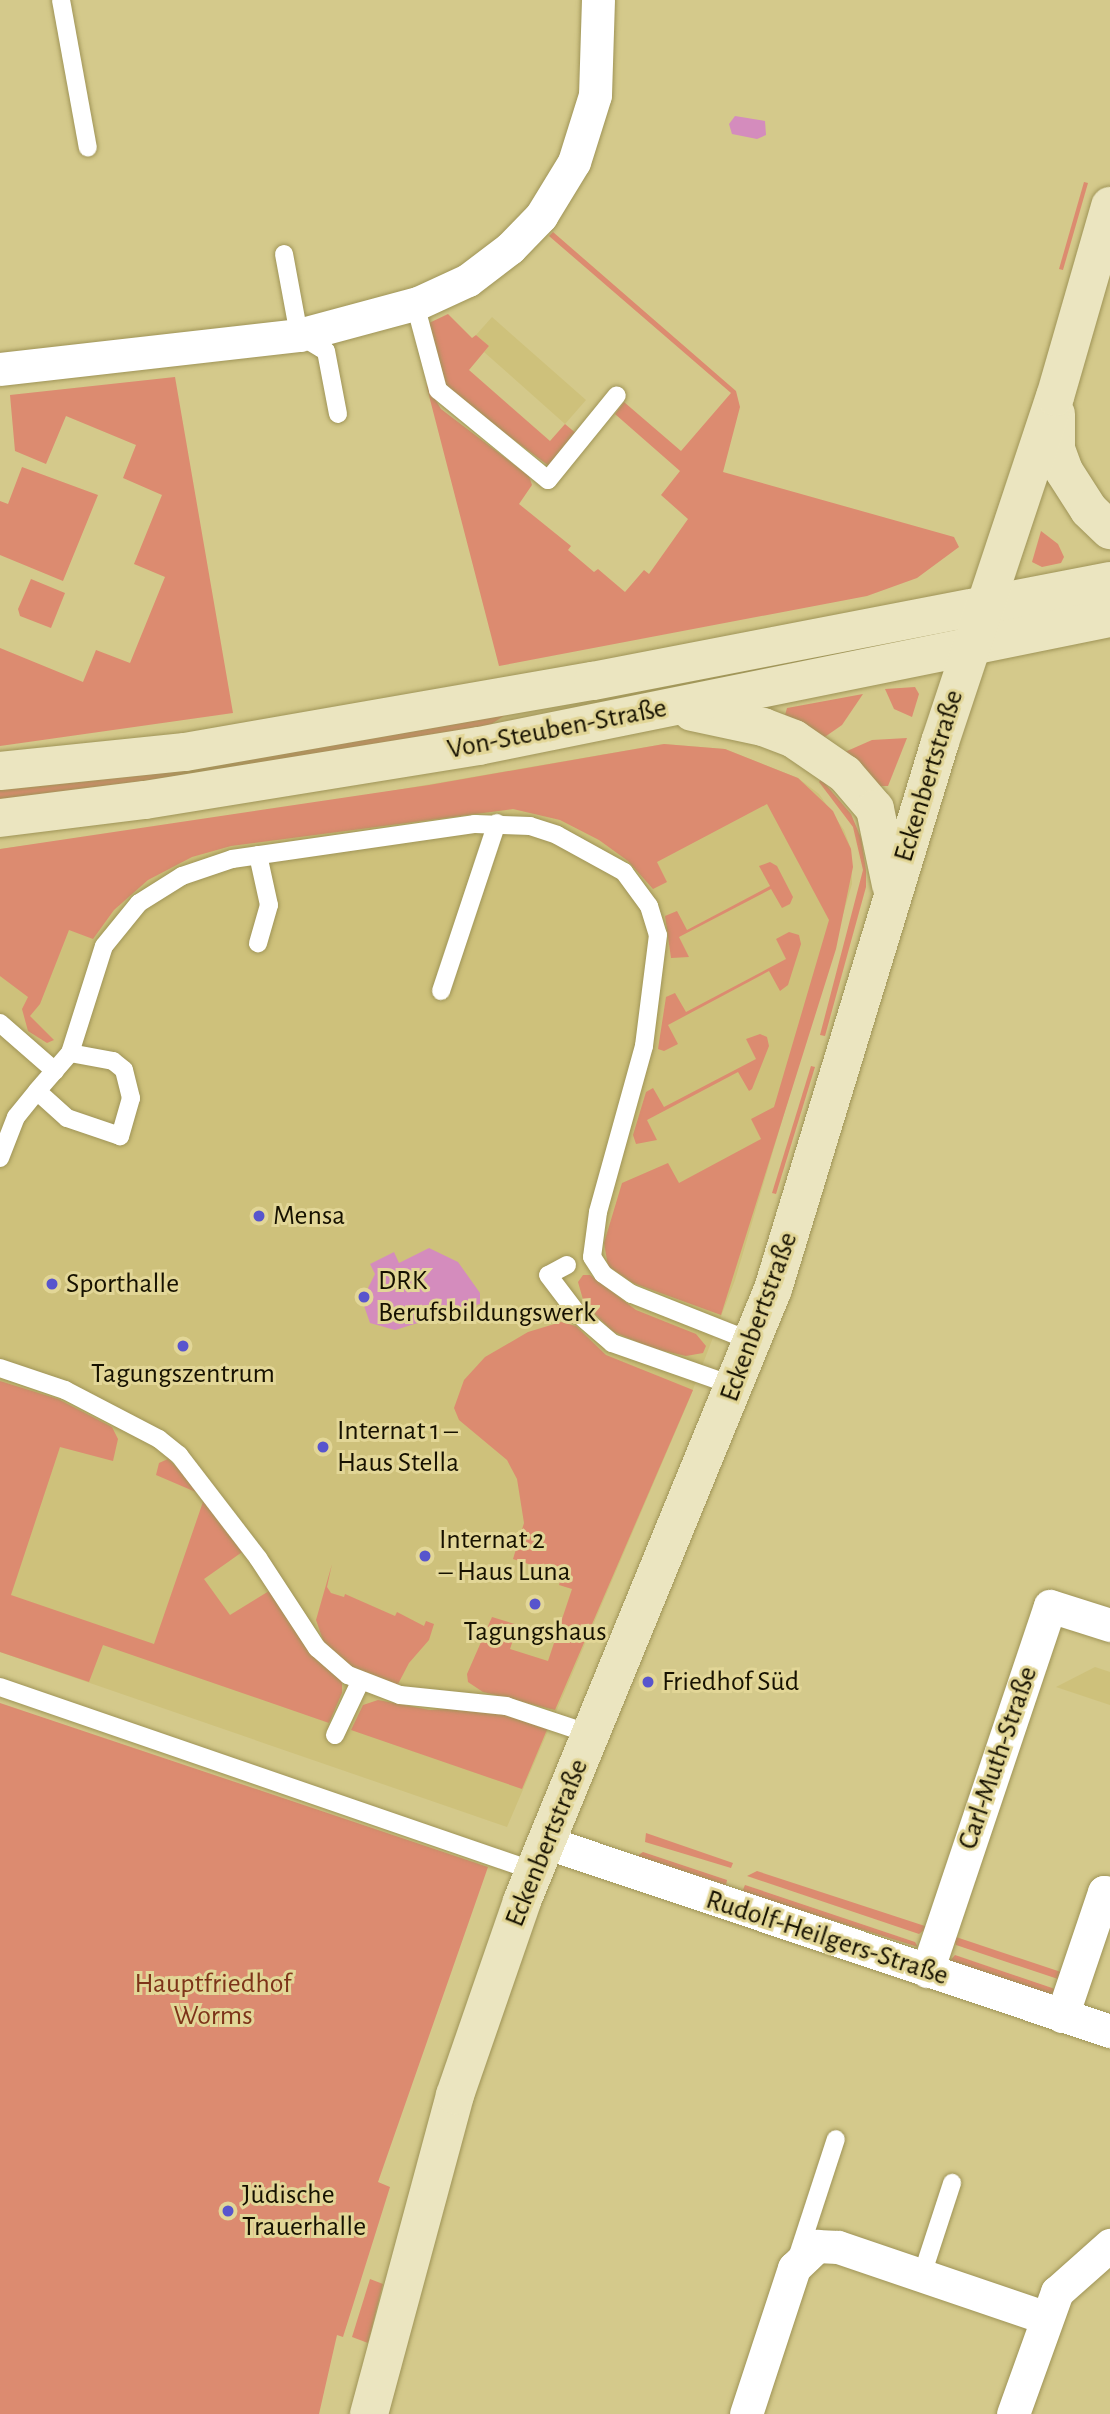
<!DOCTYPE html>
<html>
<head>
<meta charset="utf-8">
<style>
	body { margin:0 }
	#map { position:relative; width:1110px; height:2414px; overflow:hidden; background:#d4c98b; font-family:"Alegreya Sans",sans-serif }
	div>[style] { position:absolute }
	[style*='--x'] { left:calc(var(--x)*1px); top:calc(var(--y)*1px); width:calc(var(--w)*1px); rotate:calc(var(--a)*1deg) }
	.built>* { inset:0; background:#cec17b }
	.green>* { inset:0; background:#dc8b70 }
	.water>* { inset:0; background:#d48cbd }
	.roads { filter:drop-shadow(0 0 2px #9f9457) drop-shadow(0 0 2px #9f9457) }
	.lane>* { height:18px; margin:-9px; padding:0 9px; transform-origin:9px; border-radius:9px; background:#fff }
	.street>* { height:33px; margin:-16.5px; padding:0 16.5px; transform-origin:16.5px; border-radius:16.5px; background:#fff }
	.secondary>* { height:38px; margin:-19px; padding:0 19px; transform-origin:19px; border-radius:19px; background:#ebe5c0 }
	.dots>* { width:19px; height:19px; translate:-50% -50%; box-sizing:border-box; border:4px solid #e2d697; border-radius:50% }
	span { translate:-50% -50%; white-space:nowrap; text-align:center; line-height:1.15; -webkit-text-stroke:6px #e2d697; paint-order:stroke }
	.street-label { font-size:28px; color:#161100 }
	.poi-label { font-size:28px; color:#161100 }
	.left { translate:0 -50%; text-align:left }
	.park-label { font-size:28px; color:#7d3319 }
</style>
</head>
<body>
<div id="map">
	<div class="built">
		<i style="clip-path:polygon(492px 317px,586px 400px,565px 424px,484px 352px,489px 346px,476px 335px)"></i>
		<i style="clip-path:polygon(664px 744px,725px 749px,798px 778px,819px 794px,844px 830px,851px 849px,852px 884px,735px 1280px,689px 1400px,507px 1827px,0 1652px,0 849px,251px 815px)"></i>
		<i style="clip-path:polygon(1095px 1667px,1110px 1672px,1110px 1705px,1056px 1687px)"></i>
	</div>
	<div class="green">
		<i style="clip-path:polygon(1084px 182px,1088px 183px,1063px 270px,1059px 269px)"></i>
		<i style="clip-path:polygon(553px 232px,736px 391px,740px 407px,723px 472px,954px 537px,959px 547px,917px 578px,867px 596px,499px 666px,426px 384px,441px 409px,529px 476px,532px 485px,519px 504px,571px 546px,568px 550px,594px 572px,598px 569px,625px 592px,644px 570px,649px 574px,688px 519px,661px 495px,680px 471px,615px 414px,624px 402px,681px 451px,731px 393px,549px 236px)"></i>
		<i style="clip-path:polygon(448px 314px,472px 338px,476px 335px,489px 346px,469px 370px,550px 441px,565px 424px,578px 435px,549px 466px,451px 393px,443px 380px,429px 323px)"></i>
		<i style="clip-path:polygon(175px 377px,233px 713px,0 746px,0 648px,83px 682px,96px 650px,130px 663px,165px 577px,134px 564px,162px 495px,123px 478px,136px 445px,66px 416px,46px 464px,15px 451px,10px 395px)"></i>
		<i style="clip-path:polygon(22px 467px,98px 495px,63px 581px,0 555px,0 501px,8px 504px)"></i>
		<i style="clip-path:polygon(1041px 531px,1058px 544px,1064px 557px,1061px 563px,1042px 567px,1032px 562px)"></i>
		<i style="clip-path:polygon(31px 579px,65px 593px,51px 628px,20px 616px,18px 609px)"></i>
		<i style="clip-path:polygon(915px 687px,919px 694px,912px 717px,894px 709px,885px 689px)"></i>
		<i style="clip-path:polygon(863px 694px,842px 725px,819px 741px,785px 715px,787px 708px)"></i>
		<i style="clip-path:polygon(511px 711px,484px 729px,0 803px,0 788px)"></i>
		<i style="clip-path:polygon(907px 738px,888px 786px,877px 786px,838px 755px,872px 740px)"></i>
		<i style="clip-path:polygon(664px 744px,725px 749px,798px 778px,833px 811px,851px 849px,853px 867px,836px 949px,721px 1315px,633px 1283px,608px 1266px,604px 1243px,622px 1183px,668px 1163px,679px 1183px,761px 1139px,751px 1119px,774px 1107px,829px 920px,767px 804px,657px 862px,667px 882px,653px 889px,628px 861px,599px 840px,560px 820px,513px 809px,231px 846px,192px 857px,148px 880px,114px 910px,93px 939px,69px 930px,40px 1004px,30px 1016px,54px 1040px,47px 1043px,28px 1031px,22px 1009px,28px 997px,0 976px,0 849px,429px 785px)"></i>
		<i style="clip-path:polygon(821px 779px,851px 814px,861px 838px,866px 870px,866px 887px,825px 1036px,820px 1035px,863px 870px,853px 827px,819px 782px)"></i>
		<i style="clip-path:polygon(770px 862px,777px 866px,793px 897px,790px 904px,782px 908px,771px 889px,679px 937px,689px 957px,671px 958px,665px 916px,677px 911px,687px 930px,770px 886px,759px 866px)"></i>
		<i style="clip-path:polygon(789px 932px,799px 935px,801px 944px,788px 985px,780px 991px,769px 971px,668px 1025px,678px 1044px,664px 1051px,658px 1049px,666px 997px,675px 993px,686px 1012px,786px 959px,776px 939px)"></i>
		<i style="clip-path:polygon(760px 1034px,767px 1037px,769px 1046px,752px 1089px,749px 1091px,738px 1072px,647px 1120px,657px 1140px,636px 1144px,633px 1135px,646px 1092px,653px 1088px,664px 1107px,756px 1059px,746px 1039px)"></i>
		<i style="clip-path:polygon(811px 1066px,815px 1067px,776px 1194px,772px 1193px)"></i>
		<i style="clip-path:polygon(583px 1275px,590px 1275px,636px 1310px,696px 1334px,706px 1346px,703px 1353px,686px 1356px,651px 1348px,612px 1331px,584px 1303px,578px 1282px)"></i>
		<i style="clip-path:polygon(561px 1322px,576px 1326px,606px 1355px,693px 1390px,555px 1710px,483px 1692px,468px 1682px,467px 1674px,492px 1617px,518px 1625px,510px 1649px,548px 1661px,572px 1589px,559px 1585px,562px 1575px,513px 1559px,524px 1523px,517px 1479px,507px 1460px,459px 1420px,454px 1408px,464px 1380px,485px 1357px,528px 1332px)"></i>
		<i style="clip-path:polygon(0 1381px,58px 1399px,112px 1427px,118px 1439px,113px 1461px,60px 1447px,11px 1595px,154px 1644px,205px 1496px,156px 1475px,159px 1463px,168px 1459px,210px 1499px,245px 1550px,204px 1579px,230px 1615px,269px 1591px,306px 1646px,342px 1679px,342px 1693px,329px 1723px,103px 1645px,89px 1682px,0 1652px)"></i>
		<i style="clip-path:polygon(332px 1564px,327px 1587px,331px 1593px,344px 1597px,345px 1594px,395px 1616px,397px 1612px,424px 1626px,426px 1621px,434px 1624px,429px 1640px,409px 1663px,397px 1686px,360px 1674px,324px 1643px,316px 1620px)"></i>
		<i style="clip-path:polygon(378px 1700px,430px 1710px,477px 1707px,549px 1725px,522px 1789px,351px 1730px,363px 1705px)"></i>
		<i style="clip-path:polygon(0 1703px,488px 1867px,378px 2182px,390px 2187px,343px 2337px,337px 2335px,319px 2414px,0 2414px)"></i>
		<i style="clip-path:polygon(646px 1833px,733px 1863px,731px 1868px,645px 1842px)"></i>
		<i style="clip-path:polygon(643px 1852px,727px 1880px,726px 1885px,637px 1856px)"></i>
		<i style="clip-path:polygon(757px 1871px,928px 1927px,919px 1934px,747px 1876px)"></i>
		<i style="clip-path:polygon(745px 1885px,915px 1942px,918px 1947px,742px 1892px)"></i>
		<i style="clip-path:polygon(953px 1936px,1067px 1974px,1061px 1980px,956px 1945px)"></i>
		<i style="clip-path:polygon(955px 1955px,1055px 1989px,1056px 1998px,949px 1962px)"></i>
		<i style="clip-path:polygon(370px 2279px,383px 2284px,368px 2343px,352px 2337px)"></i>
	</div>
	<div class="water">
		<i style="clip-path:polygon(735px 116px,765px 121px,766px 135px,757px 139px,732px 134px,729px 124px)"></i>
		<i style="clip-path:polygon(429px 1248px,458px 1262px,480px 1293px,480px 1304px,395px 1330px,370px 1323px,362px 1300px,375px 1274px,370px 1264px,394px 1252px,399px 1263px)"></i>
	</div>
	<div class="roads">
		<div class="lane">
			<i style="--x:61;--y:0;--w:150;--a:79.7"></i>
			<i style="--x:284;--y:254;--w:82;--a:79.5"></i>
			<i style="--x:299;--y:335;--w:31;--a:31"></i>
			<i style="--x:326;--y:351;--w:64;--a:79.2"></i>
			<i style="--x:415;--y:304;--w:89;--a:75"></i>
			<i style="--x:438;--y:390;--w:142;--a:39.3"></i>
			<i style="--x:548;--y:480;--w:109;--a:-50.9"></i>
			<i style="--x:258;--y:855;--w:51;--a:77.6"></i>
			<i style="--x:269;--y:905;--w:40;--a:106"></i>
			<i style="--x:441;--y:991;--w:177;--a:-71.6"></i>
			<i style="--x:0;--y:1023;--w:73;--a:41.1"></i>
			<i style="--x:70;--y:1053;--w:112;--a:-72.4"></i>
			<i style="--x:104;--y:946;--w:55;--a:-50.9"></i>
			<i style="--x:139;--y:903;--w:51;--a:-32.1"></i>
			<i style="--x:182;--y:876;--w:53;--a:-18.8"></i>
			<i style="--x:232;--y:859;--w:246;--a:-8.2"></i>
			<i style="--x:475;--y:824;--w:55;--a:2.1"></i>
			<i style="--x:530;--y:826;--w:28;--a:18"></i>
			<i style="--x:557;--y:835;--w:77;--a:28.9"></i>
			<i style="--x:624;--y:872;--w:42;--a:53.7"></i>
			<i style="--x:649;--y:906;--w:30;--a:73"></i>
			<i style="--x:658;--y:935;--w:112;--a:97.2"></i>
			<i style="--x:644;--y:1046;--w:172;--a:105.5"></i>
			<i style="--x:598;--y:1212;--w:45;--a:97.6"></i>
			<i style="--x:592;--y:1257;--w:20;--a:57"></i>
			<i style="--x:603;--y:1274;--w:35;--a:35"></i>
			<i style="--x:632;--y:1294;--w:130;--a:21.6"></i>
			<i style="--x:70;--y:1053;--w:44;--a:10.5"></i>
			<i style="--x:113;--y:1061;--w:14;--a:39"></i>
			<i style="--x:124;--y:1070;--w:29;--a:76"></i>
			<i style="--x:131;--y:1098;--w:40;--a:106"></i>
			<i style="--x:120;--y:1136;--w:56;--a:-161.2"></i>
			<i style="--x:67;--y:1118;--w:40;--a:-138"></i>
			<i style="--x:37;--y:1091;--w:50;--a:-49"></i>
			<i style="--x:0;--y:1158;--w:44;--a:-68.7"></i>
			<i style="--x:16;--y:1117;--w:33;--a:-51"></i>
			<i style="--x:567;--y:1265;--w:21;--a:152"></i>
			<i style="--x:548;--y:1275;--w:48;--a:52.7"></i>
			<i style="--x:577;--y:1313;--w:46;--a:40.6"></i>
			<i style="--x:612;--y:1343;--w:130;--a:19.3"></i>
			<i style="--x:0;--y:1368;--w:69;--a:18.7"></i>
			<i style="--x:65;--y:1390;--w:106;--a:27.5"></i>
			<i style="--x:159;--y:1439;--w:26;--a:39"></i>
			<i style="--x:179;--y:1455;--w:130;--a:52.5"></i>
			<i style="--x:258;--y:1558;--w:108;--a:56.8"></i>
			<i style="--x:317;--y:1648;--w:41;--a:41.1"></i>
			<i style="--x:348;--y:1675;--w:56;--a:21"></i>
			<i style="--x:400;--y:1695;--w:107;--a:5.9"></i>
			<i style="--x:506;--y:1706;--w:89;--a:18.4"></i>
			<i style="--x:0;--y:1687;--w:565;--a:19.01"></i>
			<i style="--x:335;--y:1735;--w:59;--a:-64.7"></i>
			<i style="--x:797;--y:2258;--w:125;--a:-71.9"></i>
			<i style="--x:922;--y:2275;--w:97;--a:-71.9"></i>
		</div>
		<div class="street">
			<i style="--x:0;--y:369;--w:301;--a:-6.5"></i>
			<i style="--x:299;--y:335;--w:123;--a:-15.1"></i>
			<i style="--x:418;--y:303;--w:55;--a:-24.7"></i>
			<i style="--x:468;--y:280;--w:53;--a:-37.3"></i>
			<i style="--x:510;--y:248;--w:45;--a:-45.9"></i>
			<i style="--x:541;--y:216;--w:63;--a:-58.6"></i>
			<i style="--x:574;--y:162;--w:70;--a:-72.6"></i>
			<i style="--x:595;--y:95;--w:95;--a:-88.2"></i>
			<i style="--x:545;--y:1842;--w:596;--a:18.5"></i>
			<i style="--x:927;--y:1971;--w:385;--a:-71.4"></i>
			<i style="--x:1050;--y:1606;--w:63;--a:17.6"></i>
			<i style="--x:1062;--y:2016;--w:131;--a:-71.3"></i>
			<i style="--x:1104;--y:1892;--w:6;--a:18"></i>
			<i style="--x:746;--y:2414;--w:154;--a:-71.8"></i>
			<i style="--x:794;--y:2268;--w:32;--a:-44"></i>
			<i style="--x:817;--y:2246;--w:21;--a:3"></i>
			<i style="--x:838;--y:2247;--w:220;--a:18.8"></i>
			<i style="--x:1013;--y:2414;--w:130;--a:-70.2"></i>
			<i style="--x:1057;--y:2292;--w:71;--a:-41.6"></i>
		</div>
		<div class="secondary">
			<i style="--x:1056;--y:414;--w:35;--a:90"></i>
			<i style="--x:1056;--y:449;--w:23;--a:70"></i>
			<i style="--x:1064;--y:471;--w:46;--a:57.3"></i>
			<i style="--x:1089;--y:510;--w:29;--a:44"></i>
			<i style="--x:692;--y:712;--w:73;--a:11.9"></i>
			<i style="--x:763;--y:727;--w:33;--a:21"></i>
			<i style="--x:794;--y:739;--w:62;--a:34.5"></i>
			<i style="--x:845;--y:774;--w:46;--a:49.4"></i>
			<i style="--x:875;--y:809;--w:78;--a:78.1"></i>
			<i style="--x:0;--y:771;--w:186;--a:-5.9"></i>
			<i style="--x:185;--y:752;--w:414;--a:-9.9"></i>
			<i style="--x:593;--y:681;--w:527;--a:-10.95"></i>
			<i style="--x:0;--y:818;--w:146;--a:-7.1"></i>
			<i style="--x:145;--y:800;--w:338;--a:-9.2"></i>
			<i style="--x:479;--y:746;--w:644;--a:-11.47"></i>
			<i style="--x:369;--y:2414;--w:330;--a:-74.9"></i>
			<i style="--x:455;--y:2095;--w:205;--a:-70.9"></i>
			<i style="--x:522;--y:1901;--w:661;--a:-67.7"></i>
			<i style="--x:773;--y:1289;--w:572;--a:-73.02"></i>
			<i style="--x:940;--y:742;--w:364;--a:-71.6"></i>
			<i style="--x:1055;--y:397;--w:199;--a:-73.9"></i>
		</div>
	</div>
	<div class="dots">
		<i style="left:259px;top:1216px;background:#5855cd"></i>
		<i style="left:52px;top:1284px;background:#5855cd"></i>
		<i style="left:364px;top:1297px;background:#5855cd"></i>
		<i style="left:183px;top:1346px;background:#5855cd"></i>
		<i style="left:323px;top:1447px;background:#5855cd"></i>
		<i style="left:425px;top:1556px;background:#5855cd"></i>
		<i style="left:535px;top:1604px;background:#5855cd"></i>
		<i style="left:648px;top:1682px;background:#5855cd"></i>
		<i style="left:228px;top:2211px;background:#5855cd"></i>
	</div>
	<div class="street-label">
		<span style="left:557px;top:729px;rotate:-11deg">Von-Steuben-Straße</span>
		<span style="left:929px;top:776px;rotate:-73deg">Eckenbertstraße</span>
		<span style="left:759px;top:1317px;rotate:-70deg">Eckenbertstraße</span>
		<span style="left:998px;top:1758px;rotate:-71deg">Carl-Muth-Straße</span>
		<span style="left:547px;top:1843px;rotate:-68deg">Eckenbertstraße</span>
		<span style="left:827px;top:1938px;rotate:18deg">Rudolf-Heilgers-Straße</span>
	</div>
	<div class="poi-label">
		<span class="left" style="left:273px;top:1216px">Mensa</span>
		<span class="left" style="left:378px;top:1297px">DRK<br>Berufsbildungswerk</span>
		<span class="left" style="left:66px;top:1284px">Sporthalle</span>
		<span style="left:183px;top:1374px">Tagungszentrum</span>
		<span class="left" style="left:337px;top:1447px">Internat 1 –<br>Haus Stella</span>
		<span class="left" style="left:439px;top:1556px">Internat 2<br>– Haus Luna</span>
		<span style="left:535px;top:1632px">Tagungshaus</span>
		<span class="left" style="left:662px;top:1682px">Friedhof Süd</span>
		<span class="left" style="left:242px;top:2211px">Jüdische<br>Trauerhalle</span>
	</div>
	<div class="park-label">
		<span style="left:213px;top:2000px">Hauptfriedhof<br>Worms</span>
	</div>
</div>
</body>
</html>
